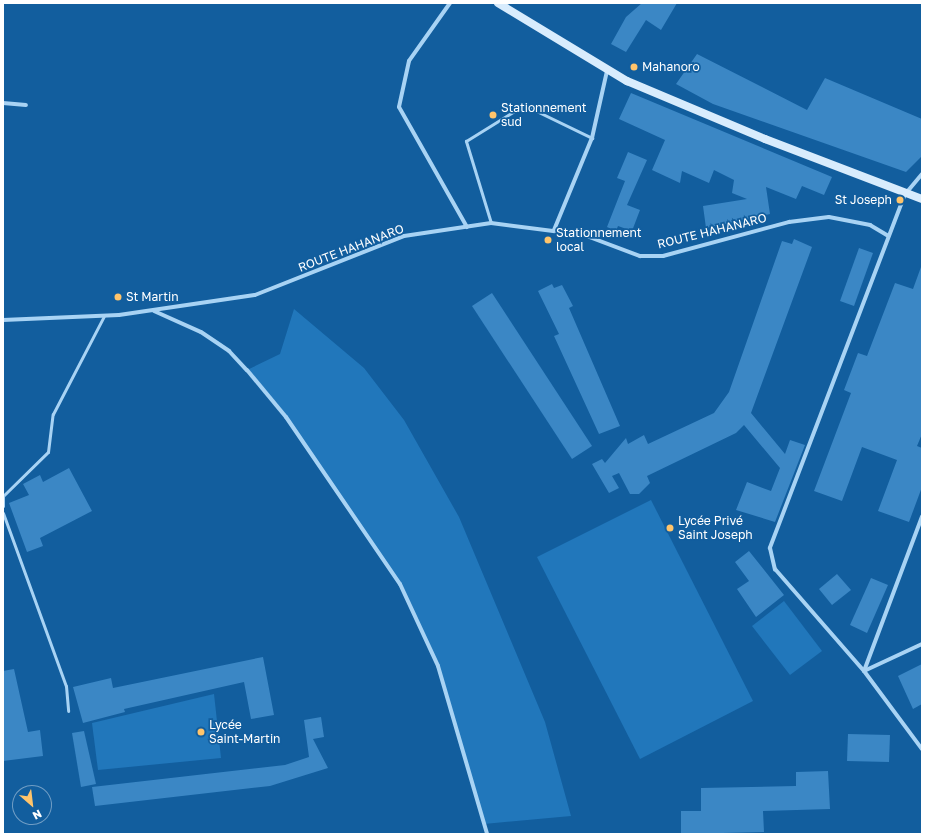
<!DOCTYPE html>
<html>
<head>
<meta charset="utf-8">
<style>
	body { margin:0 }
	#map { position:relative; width:925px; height:837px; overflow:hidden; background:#125e9e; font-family:"Golos Text",sans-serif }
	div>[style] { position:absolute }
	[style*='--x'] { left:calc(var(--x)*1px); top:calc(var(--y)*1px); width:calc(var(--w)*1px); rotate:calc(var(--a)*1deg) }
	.green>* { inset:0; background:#2177bb }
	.building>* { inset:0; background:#3b87c5 }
	.lane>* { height:3px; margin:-1.5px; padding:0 1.5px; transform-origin:1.5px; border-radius:1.5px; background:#a8d3f4 }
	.street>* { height:4px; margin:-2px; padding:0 2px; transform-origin:2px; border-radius:2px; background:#a8d3f4 }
	.secondary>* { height:8px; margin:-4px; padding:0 4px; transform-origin:4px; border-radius:4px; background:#d8ecfd }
	.dots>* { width:11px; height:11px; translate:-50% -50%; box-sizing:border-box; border:2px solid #125e9e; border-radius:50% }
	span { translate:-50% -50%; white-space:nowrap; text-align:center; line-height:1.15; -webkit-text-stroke:3.5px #125e9e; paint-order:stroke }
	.poi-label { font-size:12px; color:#fff }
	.left { translate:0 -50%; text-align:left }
	.right { translate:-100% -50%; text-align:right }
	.street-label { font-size:12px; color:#fff }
	.frame { position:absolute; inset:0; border:4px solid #fff; pointer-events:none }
	.north { position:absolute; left:12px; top:785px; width:40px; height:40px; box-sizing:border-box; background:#125e9e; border:1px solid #719ec5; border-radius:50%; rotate:152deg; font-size:11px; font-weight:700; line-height:16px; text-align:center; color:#fff }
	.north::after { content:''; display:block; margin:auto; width:14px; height:18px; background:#ffc46b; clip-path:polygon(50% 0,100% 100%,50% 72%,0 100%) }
</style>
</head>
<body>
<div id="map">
	<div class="green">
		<i style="clip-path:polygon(294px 309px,364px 368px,404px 420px,459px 517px,545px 722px,571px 816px,484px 824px,438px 666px,400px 584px,286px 417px,247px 370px,280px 354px)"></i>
		<i style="clip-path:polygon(651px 500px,753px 701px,640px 759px,537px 557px)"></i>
		<i style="clip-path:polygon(784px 601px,822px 651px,790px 675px,752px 626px)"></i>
		<i style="clip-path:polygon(214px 694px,221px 758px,98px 770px,92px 723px)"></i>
	</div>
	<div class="building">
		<i style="clip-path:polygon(642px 3px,677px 3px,661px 30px,646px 20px,626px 52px,611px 44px,626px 17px)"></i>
		<i style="clip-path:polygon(697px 54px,807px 110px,825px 78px,922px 119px,922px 156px,906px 172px,713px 104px,676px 84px)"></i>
		<i style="clip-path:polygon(631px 93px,832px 177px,824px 195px,802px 186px,796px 199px,766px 187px,770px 214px,706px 228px,703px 206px,747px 199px,732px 193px,734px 180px,714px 170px,709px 183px,682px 171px,680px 183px,652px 170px,665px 140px,619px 119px)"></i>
		<i style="clip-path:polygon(628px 152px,647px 160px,627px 205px,640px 210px,632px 231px,618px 226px,616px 231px,607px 227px,625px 181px,617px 178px)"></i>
		<i style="clip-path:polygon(794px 239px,812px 247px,751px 413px,785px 454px,790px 440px,805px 445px,775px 522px,736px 510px,747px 482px,771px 491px,780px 468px,744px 425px,736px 433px,647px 476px,650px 483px,639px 494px,630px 494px,619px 473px,612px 476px,619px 488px,609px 493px,592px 464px,602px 459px,605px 463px,626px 438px,628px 444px,644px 435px,648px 444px,714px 413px,729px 392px,782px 241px,792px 244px)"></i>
		<i style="clip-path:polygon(859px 248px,873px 253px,854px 306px,840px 301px)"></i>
		<i style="clip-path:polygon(921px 267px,922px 434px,917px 446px,922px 448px,922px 487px,909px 522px,878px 511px,897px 460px,862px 447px,842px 501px,814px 491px,851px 393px,844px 390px,858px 353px,867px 356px,895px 283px,913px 289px)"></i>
		<i style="clip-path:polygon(552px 284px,554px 288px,562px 285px,573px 306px,569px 308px,620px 426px,599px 434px,554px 336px,559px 334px,538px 291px)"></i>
		<i style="clip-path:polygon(492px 293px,592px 446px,572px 459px,472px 306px)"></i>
		<i style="clip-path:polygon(69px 468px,92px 511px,40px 538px,43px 546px,27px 552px,9px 503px,29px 495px,23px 484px,40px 475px,43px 482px)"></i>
		<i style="clip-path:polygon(749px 551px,784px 595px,756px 617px,737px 589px,749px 581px,735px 562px)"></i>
		<i style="clip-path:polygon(837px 574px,851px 590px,832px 605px,819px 589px)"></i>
		<i style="clip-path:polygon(871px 578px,888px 585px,867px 633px,850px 625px)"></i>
		<i style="clip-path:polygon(263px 657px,274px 715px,251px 719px,244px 682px,124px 709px,125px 712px,83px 723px,73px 687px,111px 678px,113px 688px)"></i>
		<i style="clip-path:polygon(922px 664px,922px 704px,913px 709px,898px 676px)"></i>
		<i style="clip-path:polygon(14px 669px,28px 732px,40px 730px,43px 756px,3px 761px,3px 671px)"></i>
		<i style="clip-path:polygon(321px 717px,324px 737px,313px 739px,328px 768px,270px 786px,95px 806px,92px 787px,285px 765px,309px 757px,304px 720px)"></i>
		<i style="clip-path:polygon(84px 731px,96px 784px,81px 787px,72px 733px)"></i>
		<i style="clip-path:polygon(848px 734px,890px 735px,889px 762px,847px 761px)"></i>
		<i style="clip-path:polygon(828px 771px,830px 809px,763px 811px,764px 832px,681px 834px,681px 811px,701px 811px,701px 788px,796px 786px,796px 772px)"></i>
	</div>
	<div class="lane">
		<i style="--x:491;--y:223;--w:86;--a:-107"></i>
		<i style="--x:466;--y:141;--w:68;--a:-31.8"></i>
		<i style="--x:524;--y:105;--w:76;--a:25.9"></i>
		<i style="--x:3;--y:506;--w:10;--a:-90"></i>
		<i style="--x:3;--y:496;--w:63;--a:-44.4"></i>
		<i style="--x:48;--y:452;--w:38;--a:-83"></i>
		<i style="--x:53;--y:414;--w:110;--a:-62.5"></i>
		<i style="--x:3;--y:513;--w:184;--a:70"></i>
		<i style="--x:66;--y:686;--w:25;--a:85"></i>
	</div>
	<div class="street">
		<i style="--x:450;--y:3;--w:71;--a:125.3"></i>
		<i style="--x:409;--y:61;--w:47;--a:102.3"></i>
		<i style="--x:399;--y:107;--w:138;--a:60.5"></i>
		<i style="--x:3;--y:103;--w:23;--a:5"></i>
		<i style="--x:922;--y:174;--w:26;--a:130"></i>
		<i style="--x:905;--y:194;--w:379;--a:110.9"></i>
		<i style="--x:770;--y:548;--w:22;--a:77"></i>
		<i style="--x:775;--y:569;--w:135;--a:48.9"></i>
		<i style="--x:864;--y:671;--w:97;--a:53.4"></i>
		<i style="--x:554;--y:230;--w:100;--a:-67.6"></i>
		<i style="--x:592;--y:138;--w:69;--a:-77.4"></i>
		<i style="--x:154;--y:311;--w:51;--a:24.1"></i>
		<i style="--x:201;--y:332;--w:34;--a:34"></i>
		<i style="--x:229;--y:351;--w:26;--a:47"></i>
		<i style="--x:247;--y:370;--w:61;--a:50.3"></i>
		<i style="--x:286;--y:417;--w:202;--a:55.7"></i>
		<i style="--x:400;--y:584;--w:90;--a:65.1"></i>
		<i style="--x:438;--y:666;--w:175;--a:73.7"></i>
		<i style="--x:3;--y:320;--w:116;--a:-2.5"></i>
		<i style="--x:119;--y:315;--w:137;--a:-8.4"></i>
		<i style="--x:255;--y:295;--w:160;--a:-21.6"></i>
		<i style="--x:404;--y:236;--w:88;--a:-8.5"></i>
		<i style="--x:491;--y:223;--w:94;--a:7.4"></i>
		<i style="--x:584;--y:235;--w:60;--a:20.6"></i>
		<i style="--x:640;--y:256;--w:23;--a:0"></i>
		<i style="--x:663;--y:256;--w:131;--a:-15.1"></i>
		<i style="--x:789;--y:222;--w:40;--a:-7.1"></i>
		<i style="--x:829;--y:217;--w:42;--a:11"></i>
		<i style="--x:870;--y:225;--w:21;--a:31"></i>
		<i style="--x:864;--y:671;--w:165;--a:-69.4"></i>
		<i style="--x:864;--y:671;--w:64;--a:-25"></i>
	</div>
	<div class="secondary">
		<i style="--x:498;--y:3;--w:151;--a:31.2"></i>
		<i style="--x:627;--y:81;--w:150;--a:22.8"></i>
		<i style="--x:765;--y:139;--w:168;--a:20.9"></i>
	</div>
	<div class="dots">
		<i style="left:634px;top:67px;background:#ffc46b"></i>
		<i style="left:493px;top:115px;background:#ffc46b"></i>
		<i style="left:900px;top:200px;background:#ffc46b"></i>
		<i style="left:548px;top:240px;background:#ffc46b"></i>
		<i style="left:118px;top:297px;background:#ffc46b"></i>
		<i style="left:670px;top:528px;background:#ffc46b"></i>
		<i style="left:201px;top:732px;background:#ffc46b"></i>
	</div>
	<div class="poi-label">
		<span class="left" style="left:642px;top:67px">Mahanoro</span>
		<span class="left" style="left:501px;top:115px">Stationnement<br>sud</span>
		<span class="right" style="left:892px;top:200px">St Joseph</span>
		<span class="left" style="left:556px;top:240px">Stationnement<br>local</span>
		<span class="left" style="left:126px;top:297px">St Martin</span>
		<span class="left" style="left:678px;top:528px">Lycée Privé<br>Saint Joseph</span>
		<span class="left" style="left:209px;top:732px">Lycée<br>Saint-Martin</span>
	</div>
	<div class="street-label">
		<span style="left:712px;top:231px;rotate:-14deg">ROUTE HAHANARO</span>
		<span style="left:351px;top:248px;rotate:-21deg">ROUTE HAHANARO</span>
	</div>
	<div class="frame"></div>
	<div class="north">N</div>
</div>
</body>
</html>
